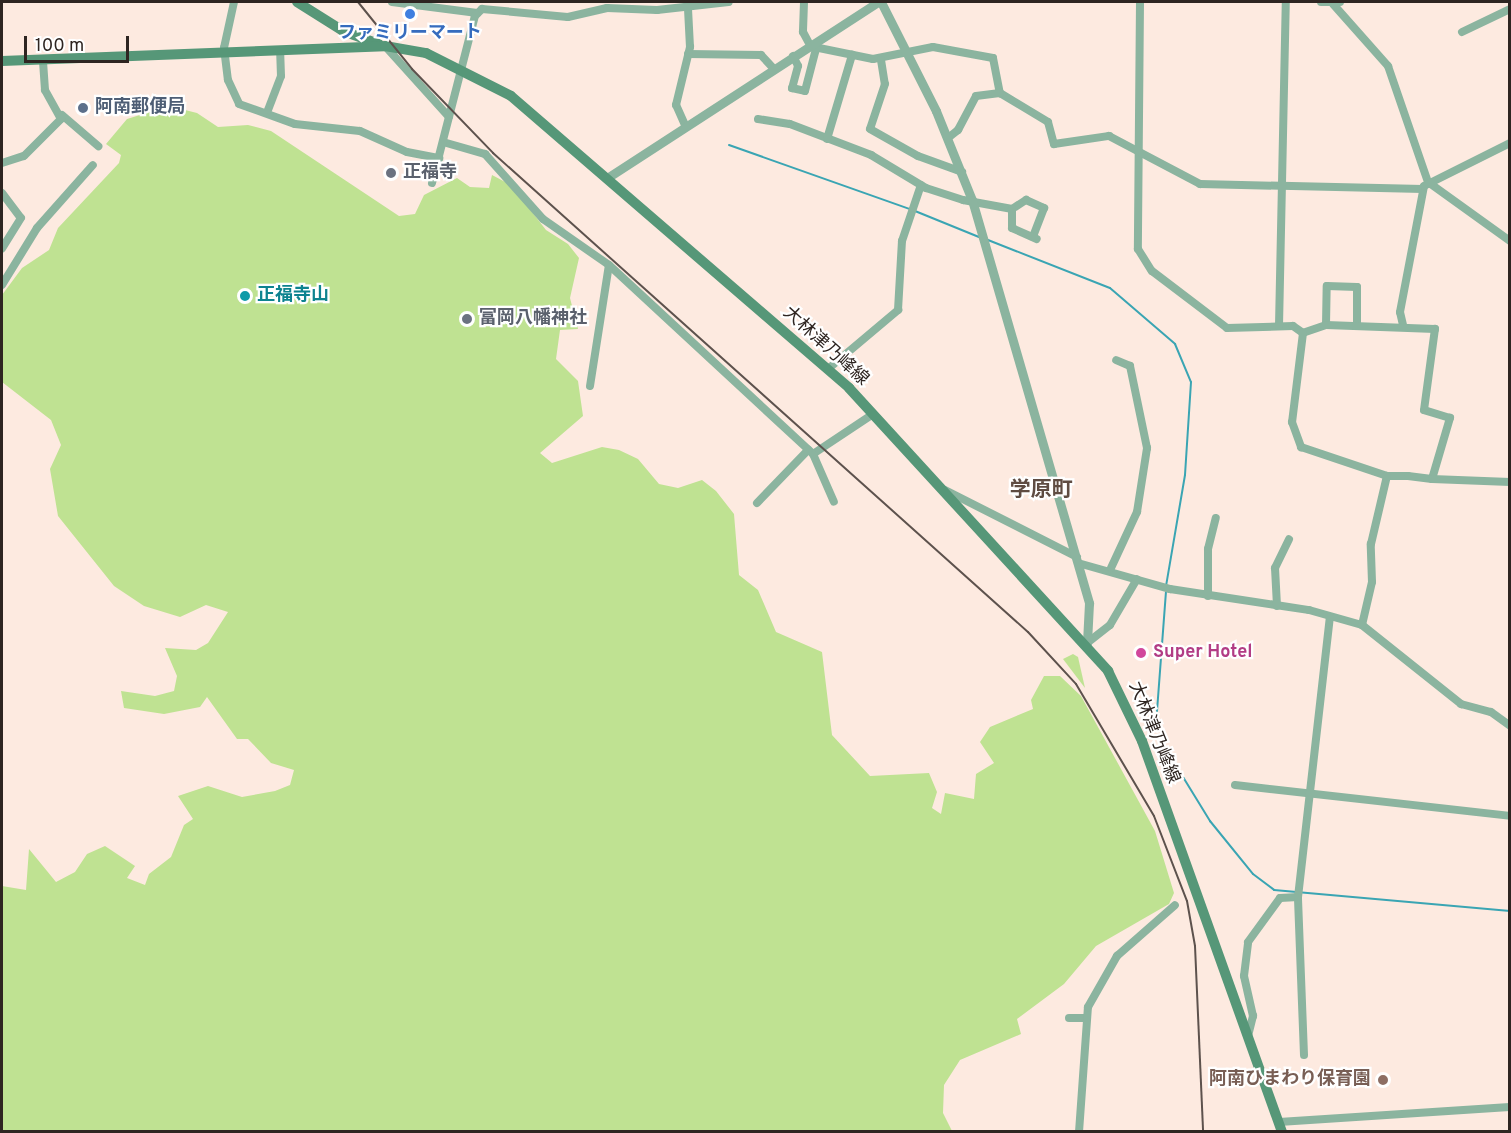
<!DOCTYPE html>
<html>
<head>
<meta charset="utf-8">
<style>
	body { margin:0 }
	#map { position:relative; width:1511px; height:1133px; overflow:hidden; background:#fdeae0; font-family:Overpass,"Noto Sans JP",sans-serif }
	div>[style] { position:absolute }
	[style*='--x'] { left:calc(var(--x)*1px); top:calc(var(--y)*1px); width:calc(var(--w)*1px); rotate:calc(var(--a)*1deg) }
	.green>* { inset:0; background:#bfe292 }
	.stream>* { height:2px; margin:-1px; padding:0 1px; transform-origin:1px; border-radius:1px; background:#3aa5b3 }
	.minor>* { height:8px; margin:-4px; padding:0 4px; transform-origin:4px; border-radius:4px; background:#8bb49f }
	.tertiary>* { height:9px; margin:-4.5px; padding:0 4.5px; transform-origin:4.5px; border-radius:4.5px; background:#8bb49f }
	.secondary>* { height:10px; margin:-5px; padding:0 5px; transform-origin:5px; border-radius:5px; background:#569778 }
	.rail>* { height:2px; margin:-1px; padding:0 1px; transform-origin:1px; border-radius:1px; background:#5d524d }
	.dots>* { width:16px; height:16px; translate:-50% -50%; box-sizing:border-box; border:3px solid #fff; border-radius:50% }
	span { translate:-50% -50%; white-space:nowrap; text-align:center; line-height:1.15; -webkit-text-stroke:4.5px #fff; paint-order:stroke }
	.shop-label { font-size:18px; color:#366cbe; font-weight:700 }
	.service-label { font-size:18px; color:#4e5e75; font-weight:700 }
	.left { translate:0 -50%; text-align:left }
	.worship-label { font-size:18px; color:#5b616d; font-weight:700 }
	.culture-label { font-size:18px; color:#0d838f; font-weight:700 }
	.street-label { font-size:18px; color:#2e2521 }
	.hotel-label { font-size:18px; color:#b23c85; font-weight:700 }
	.education-label { font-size:18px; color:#785e54; font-weight:700 }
	.right { translate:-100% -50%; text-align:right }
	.quarter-label { font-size:21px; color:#5f4c42; font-weight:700 }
	.frame { position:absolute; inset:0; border:3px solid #2e2521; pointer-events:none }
	.scale { position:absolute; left:24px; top:36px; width:105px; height:27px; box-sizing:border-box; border:3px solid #2e2521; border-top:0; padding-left:8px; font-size:18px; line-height:21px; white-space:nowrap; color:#2e2521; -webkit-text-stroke:4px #fff; paint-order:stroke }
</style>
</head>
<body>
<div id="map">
	<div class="green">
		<i style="clip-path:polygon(169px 106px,197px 113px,218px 127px,248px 125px,271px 131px,399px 216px,415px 214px,424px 195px,457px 178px,470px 187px,489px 188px,492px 175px,511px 185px,546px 230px,568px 244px,579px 258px,570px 298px,578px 329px,560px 330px,556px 359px,578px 381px,583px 416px,540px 453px,552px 463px,602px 447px,619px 450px,638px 459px,659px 484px,678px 488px,702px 480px,716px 491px,734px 514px,739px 575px,758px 590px,776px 632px,822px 652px,832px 735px,870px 776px,929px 773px,937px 792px,932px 808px,941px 814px,945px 793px,974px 799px,976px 774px,994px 763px,980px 742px,990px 727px,1033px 709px,1031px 700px,1044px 676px,1060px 676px,1081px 696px,1155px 831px,1174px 893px,1169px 904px,1096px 946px,1064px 984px,1017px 1019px,1021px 1034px,960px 1060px,944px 1085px,943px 1113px,952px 1131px,2px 1131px,2px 886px,26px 890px,29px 849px,56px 882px,75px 872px,87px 854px,105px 846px,135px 866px,127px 878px,145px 885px,149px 874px,171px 857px,184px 825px,193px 819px,178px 796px,208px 786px,242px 797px,275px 791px,290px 785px,294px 770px,271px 763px,248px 739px,237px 739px,207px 697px,200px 707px,164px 714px,124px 708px,121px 691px,155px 696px,174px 691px,177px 676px,165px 648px,196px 650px,208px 643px,228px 612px,206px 605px,180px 617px,144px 606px,114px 586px,58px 516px,50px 469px,61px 445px,51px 420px,2px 382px,2px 295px,22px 268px,49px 250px,58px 228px,119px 163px,121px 155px,106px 144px,127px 119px)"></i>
		<i style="clip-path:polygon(1073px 654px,1078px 657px,1085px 688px,1063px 659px)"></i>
	</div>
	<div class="stream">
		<i style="--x:729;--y:145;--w:192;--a:19.5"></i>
		<i style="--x:915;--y:211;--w:69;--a:22.1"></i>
		<i style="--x:988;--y:240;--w:131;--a:21.5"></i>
		<i style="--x:1110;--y:288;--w:86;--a:40.7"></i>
		<i style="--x:1175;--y:344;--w:41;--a:67.2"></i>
		<i style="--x:1191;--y:382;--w:93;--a:93.7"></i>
		<i style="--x:1185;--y:475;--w:113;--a:99.7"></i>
		<i style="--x:1157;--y:711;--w:119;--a:-85.7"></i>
		<i style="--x:1183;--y:777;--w:52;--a:58.5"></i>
		<i style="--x:1210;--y:821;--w:68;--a:50.9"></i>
		<i style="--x:1253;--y:874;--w:26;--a:37"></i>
		<i style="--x:1274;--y:890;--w:237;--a:5.1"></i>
	</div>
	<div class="minor">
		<i style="--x:234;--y:2;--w:47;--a:102.3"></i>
		<i style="--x:224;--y:48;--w:32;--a:83"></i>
		<i style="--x:228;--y:80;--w:26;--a:65"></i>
		<i style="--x:239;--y:104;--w:59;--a:19.7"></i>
		<i style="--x:295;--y:124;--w:65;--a:6.1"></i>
		<i style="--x:360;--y:131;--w:51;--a:24.1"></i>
		<i style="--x:407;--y:152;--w:33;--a:11"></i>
		<i style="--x:392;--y:2;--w:86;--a:7.4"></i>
		<i style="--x:804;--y:2;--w:30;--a:92"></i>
		<i style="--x:803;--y:32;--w:15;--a:62"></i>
		<i style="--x:1140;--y:2;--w:247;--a:90.5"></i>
		<i style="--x:1138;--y:249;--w:26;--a:58"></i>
		<i style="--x:1152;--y:271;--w:94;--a:37.2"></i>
		<i style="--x:1227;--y:328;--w:66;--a:-1.7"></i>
		<i style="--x:1293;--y:326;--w:12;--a:35"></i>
		<i style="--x:1321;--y:2;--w:19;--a:0"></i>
		<i style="--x:1333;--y:4;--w:83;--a:48.4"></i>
		<i style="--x:1388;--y:66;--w:123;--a:71"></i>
		<i style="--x:1428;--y:182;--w:101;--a:35.7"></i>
		<i style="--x:1462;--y:32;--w:53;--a:-25.6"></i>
		<i style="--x:386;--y:47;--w:94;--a:48"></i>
		<i style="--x:819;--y:48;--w:55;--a:11.5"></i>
		<i style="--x:873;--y:59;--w:61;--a:-11.3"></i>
		<i style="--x:933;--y:47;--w:61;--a:10.4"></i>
		<i style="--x:993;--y:58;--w:36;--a:79"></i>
		<i style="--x:1000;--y:93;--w:56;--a:31.1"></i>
		<i style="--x:1048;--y:122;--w:23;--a:75"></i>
		<i style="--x:1054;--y:144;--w:56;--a:-8.3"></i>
		<i style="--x:1109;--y:136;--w:103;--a:27.8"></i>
		<i style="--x:1200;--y:184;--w:223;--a:1.3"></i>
		<i style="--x:688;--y:54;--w:73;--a:0.8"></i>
		<i style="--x:761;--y:55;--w:18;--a:47"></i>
		<i style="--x:793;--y:56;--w:11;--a:63"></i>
		<i style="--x:798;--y:66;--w:23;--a:105"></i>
		<i style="--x:792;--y:88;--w:13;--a:13"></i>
		<i style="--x:805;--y:91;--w:48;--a:-75.4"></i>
		<i style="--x:881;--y:60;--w:24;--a:81"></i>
		<i style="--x:885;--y:84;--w:47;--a:108.4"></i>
		<i style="--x:870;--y:129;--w:55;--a:29.4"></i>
		<i style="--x:918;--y:156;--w:47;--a:20"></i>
		<i style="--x:268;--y:110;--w:36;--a:-69"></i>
		<i style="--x:281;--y:76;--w:25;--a:-92"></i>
		<i style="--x:62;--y:115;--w:48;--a:40.7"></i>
		<i style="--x:758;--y:119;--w:32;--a:9"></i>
		<i style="--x:790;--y:124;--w:87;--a:20.9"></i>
		<i style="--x:871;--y:155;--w:64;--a:31"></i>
		<i style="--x:926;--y:188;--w:39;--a:18"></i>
		<i style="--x:963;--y:200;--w:50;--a:10.4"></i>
		<i style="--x:1012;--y:209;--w:17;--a:-33"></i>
		<i style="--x:1026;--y:200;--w:20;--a:24"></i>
		<i style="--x:1044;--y:208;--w:31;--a:111"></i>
		<i style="--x:685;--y:125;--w:22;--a:-114"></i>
		<i style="--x:676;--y:105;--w:60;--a:-76.4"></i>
		<i style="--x:690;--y:47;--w:39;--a:-93"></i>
		<i style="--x:948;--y:138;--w:13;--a:-39"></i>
		<i style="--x:958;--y:130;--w:38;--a:-62"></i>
		<i style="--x:976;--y:96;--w:24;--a:-7"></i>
		<i style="--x:827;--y:139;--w:88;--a:-73.4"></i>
		<i style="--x:443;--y:142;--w:44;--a:15.9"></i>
		<i style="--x:485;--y:154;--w:87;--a:48.3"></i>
		<i style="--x:543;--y:219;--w:80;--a:34.9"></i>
		<i style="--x:609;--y:265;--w:278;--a:42.8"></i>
		<i style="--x:813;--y:454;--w:72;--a:-33.7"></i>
		<i style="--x:2;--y:163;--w:23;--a:-18"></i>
		<i style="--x:24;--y:156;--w:52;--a:-45"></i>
		<i style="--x:61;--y:119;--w:33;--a:-119"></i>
		<i style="--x:45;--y:90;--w:30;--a:-94"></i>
		<i style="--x:432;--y:183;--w:172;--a:-75.6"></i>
		<i style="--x:475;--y:16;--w:10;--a:-45"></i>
		<i style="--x:482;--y:9;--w:86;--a:5.3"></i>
		<i style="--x:568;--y:17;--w:40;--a:-13"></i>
		<i style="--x:607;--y:8;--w:50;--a:2.3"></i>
		<i style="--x:657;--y:10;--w:72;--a:-6.3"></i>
		<i style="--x:2;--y:193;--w:31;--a:53"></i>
		<i style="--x:21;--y:218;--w:36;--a:122"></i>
		<i style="--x:1012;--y:209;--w:19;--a:90"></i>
		<i style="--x:1012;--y:228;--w:27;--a:24"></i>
		<i style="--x:2;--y:285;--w:67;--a:-58.4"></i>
		<i style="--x:37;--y:228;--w:84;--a:-48.4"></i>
		<i style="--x:1326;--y:325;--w:39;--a:-89"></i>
		<i style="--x:1327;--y:286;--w:30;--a:2"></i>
		<i style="--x:1357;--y:287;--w:39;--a:90"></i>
		<i style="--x:1403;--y:325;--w:13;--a:-103"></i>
		<i style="--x:1400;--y:312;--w:128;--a:-79.2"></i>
		<i style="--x:1424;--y:186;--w:96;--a:-26.6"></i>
		<i style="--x:1279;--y:326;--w:324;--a:-88.8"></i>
		<i style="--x:828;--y:369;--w:92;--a:-40.1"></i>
		<i style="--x:898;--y:310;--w:69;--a:-86.7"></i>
		<i style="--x:902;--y:241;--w:59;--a:-71.3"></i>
		<i style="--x:590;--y:386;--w:122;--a:-81.1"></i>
		<i style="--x:813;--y:454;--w:52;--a:66.4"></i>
		<i style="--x:1432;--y:479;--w:64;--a:-73.6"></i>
		<i style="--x:1450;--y:418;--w:27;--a:-163"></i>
		<i style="--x:1424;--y:410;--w:82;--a:-82.3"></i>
		<i style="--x:1435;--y:329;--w:109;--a:-177.9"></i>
		<i style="--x:1326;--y:325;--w:24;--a:161"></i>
		<i style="--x:1303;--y:333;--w:90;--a:97"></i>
		<i style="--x:1292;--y:422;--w:27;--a:70"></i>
		<i style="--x:1301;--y:447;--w:91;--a:18.6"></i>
		<i style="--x:1387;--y:476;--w:21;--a:0"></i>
		<i style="--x:1408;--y:476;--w:24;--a:7"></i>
		<i style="--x:1432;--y:479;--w:78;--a:2.2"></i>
		<i style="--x:945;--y:490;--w:148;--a:26.9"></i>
		<i style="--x:757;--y:503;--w:74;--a:-46.1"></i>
		<i style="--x:1078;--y:563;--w:96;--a:15.8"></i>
		<i style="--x:1170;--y:589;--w:141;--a:8.6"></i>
		<i style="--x:1309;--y:610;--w:55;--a:15.8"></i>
		<i style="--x:1362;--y:625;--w:127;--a:38.6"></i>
		<i style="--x:1461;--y:704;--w:31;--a:15"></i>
		<i style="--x:1491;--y:712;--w:24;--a:36"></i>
		<i style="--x:1111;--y:568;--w:62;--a:-65.1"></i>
		<i style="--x:1137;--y:512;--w:65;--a:-81.1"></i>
		<i style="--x:1147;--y:448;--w:84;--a:-101.7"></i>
		<i style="--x:1130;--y:366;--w:15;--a:-157"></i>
		<i style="--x:1208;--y:596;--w:47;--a:-90"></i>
		<i style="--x:1208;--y:549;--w:32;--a:-76"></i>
		<i style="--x:1277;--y:606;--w:38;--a:-93"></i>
		<i style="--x:1275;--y:568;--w:32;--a:-64"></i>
		<i style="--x:1362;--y:625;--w:44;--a:-76.9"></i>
		<i style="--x:1372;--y:582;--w:38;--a:-92"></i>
		<i style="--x:1371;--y:544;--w:70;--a:-76.8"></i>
		<i style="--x:1087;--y:643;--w:29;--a:-38"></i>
		<i style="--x:1110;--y:625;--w:53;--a:-59.6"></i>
		<i style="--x:1235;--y:785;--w:277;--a:6.4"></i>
		<i style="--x:1069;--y:1018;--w:18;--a:0"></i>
		<i style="--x:1248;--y:1036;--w:21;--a:-76"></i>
		<i style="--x:1253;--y:1016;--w:41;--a:-102.7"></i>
		<i style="--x:1244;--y:976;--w:34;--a:-83"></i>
		<i style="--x:1248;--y:942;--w:54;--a:-54"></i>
		<i style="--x:1280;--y:898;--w:18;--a:-3"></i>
		<i style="--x:1304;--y:1055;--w:158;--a:-92.2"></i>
		<i style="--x:1298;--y:897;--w:282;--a:-83.5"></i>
		<i style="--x:1279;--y:1122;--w:231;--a:-3.7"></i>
		<i style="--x:1079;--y:1132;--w:125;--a:-85.9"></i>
		<i style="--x:1088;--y:1007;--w:59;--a:-60.4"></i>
		<i style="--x:1117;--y:956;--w:77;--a:-41.3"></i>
	</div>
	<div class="tertiary">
		<i style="--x:881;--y:2;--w:122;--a:63.2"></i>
		<i style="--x:936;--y:111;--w:96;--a:68"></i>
		<i style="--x:972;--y:200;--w:420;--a:73.8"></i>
		<i style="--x:1089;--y:603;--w:40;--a:92.9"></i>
		<i style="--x:607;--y:178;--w:323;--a:-33"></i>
	</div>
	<div class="secondary">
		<i style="--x:297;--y:2;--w:54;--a:32.2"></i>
		<i style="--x:343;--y:31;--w:38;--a:20"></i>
		<i style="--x:2;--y:61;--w:383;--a:-2.2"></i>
		<i style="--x:385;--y:46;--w:42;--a:9.7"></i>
		<i style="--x:426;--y:53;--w:95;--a:26.8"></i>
		<i style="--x:511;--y:96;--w:447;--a:40.8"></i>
		<i style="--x:849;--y:388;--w:384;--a:47.5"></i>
		<i style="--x:1108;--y:671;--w:78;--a:64.1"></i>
		<i style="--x:1142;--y:741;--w:415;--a:70.3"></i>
	</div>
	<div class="rail">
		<i style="--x:358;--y:2;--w:86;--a:51.1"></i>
		<i style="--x:412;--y:69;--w:117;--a:46"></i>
		<i style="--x:493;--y:153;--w:718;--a:41.84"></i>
		<i style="--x:1028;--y:632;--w:71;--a:47.3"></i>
		<i style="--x:1076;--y:684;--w:153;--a:59.4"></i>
		<i style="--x:1154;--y:816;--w:91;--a:68.8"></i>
		<i style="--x:1187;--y:901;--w:46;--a:79.9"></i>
		<i style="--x:1195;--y:946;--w:186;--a:87.5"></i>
	</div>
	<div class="dots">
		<i style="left:410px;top:14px;background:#3f7fe0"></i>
		<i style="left:83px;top:108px;background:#5c6f8a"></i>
		<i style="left:391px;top:173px;background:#6b7280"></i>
		<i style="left:245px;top:296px;background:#0f9aa8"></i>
		<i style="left:467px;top:319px;background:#6b7280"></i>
		<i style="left:1141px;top:653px;background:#d1479c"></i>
		<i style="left:1383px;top:1080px;background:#8d6e63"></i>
	</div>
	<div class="shop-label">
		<span style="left:410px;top:34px">ファミリーマート</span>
	</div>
	<div class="service-label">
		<span class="left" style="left:95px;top:108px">阿南郵便局</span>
	</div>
	<div class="worship-label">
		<span class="left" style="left:403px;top:173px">正福寺</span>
		<span class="left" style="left:479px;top:319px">富岡八幡神社</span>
	</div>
	<div class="culture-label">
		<span class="left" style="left:257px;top:296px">正福寺山</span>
	</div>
	<div class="street-label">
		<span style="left:825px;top:347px;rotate:42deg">大林津乃峰線</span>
		<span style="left:1153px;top:733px;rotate:68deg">大林津乃峰線</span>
	</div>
	<div class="hotel-label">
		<span class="left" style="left:1153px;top:653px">Super Hotel</span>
	</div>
	<div class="education-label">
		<span class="right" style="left:1371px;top:1080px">阿南ひまわり保育園</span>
	</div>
	<div class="quarter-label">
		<span style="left:1041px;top:491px">学原町</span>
	</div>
	<div class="frame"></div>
	<div class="scale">100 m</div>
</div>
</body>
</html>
